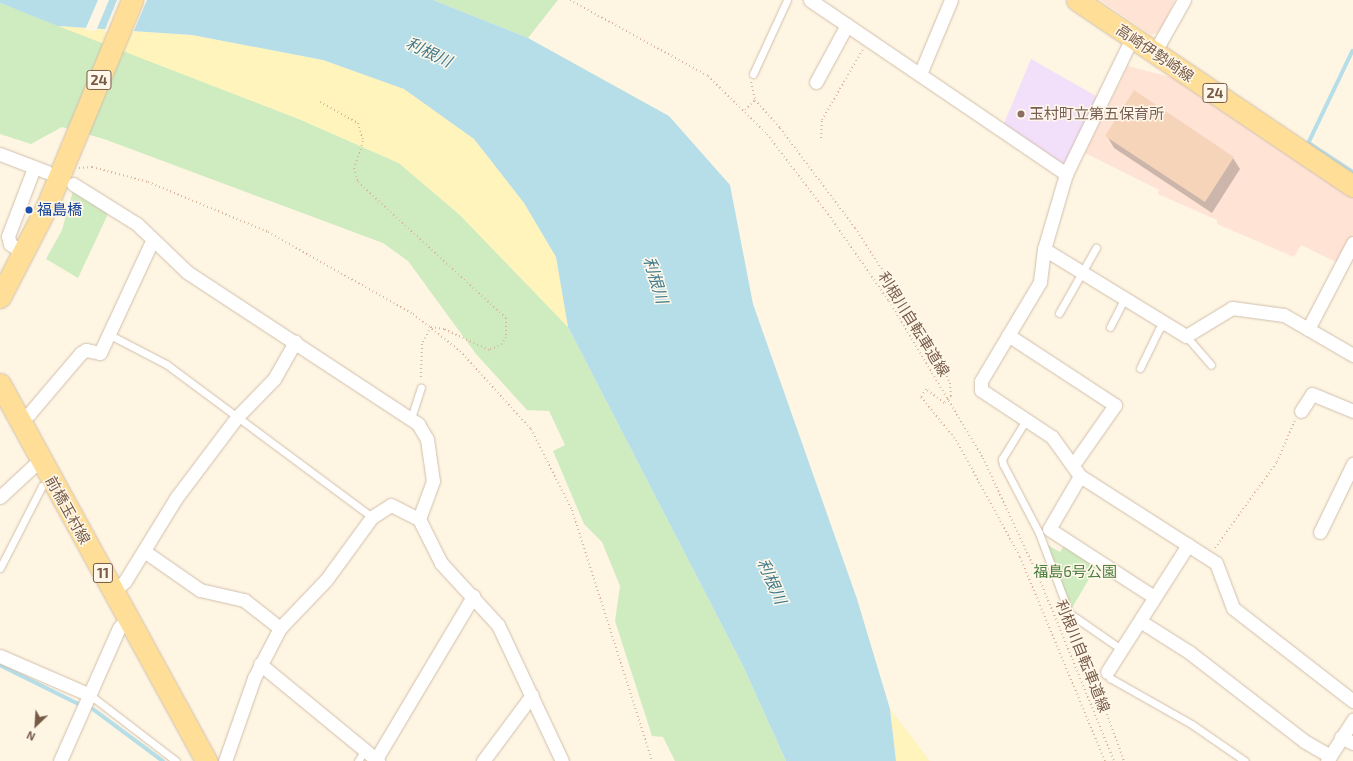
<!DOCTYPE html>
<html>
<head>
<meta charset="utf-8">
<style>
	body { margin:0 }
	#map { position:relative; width:1353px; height:761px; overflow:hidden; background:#fef5e3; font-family:"Exo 2","Noto Sans JP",sans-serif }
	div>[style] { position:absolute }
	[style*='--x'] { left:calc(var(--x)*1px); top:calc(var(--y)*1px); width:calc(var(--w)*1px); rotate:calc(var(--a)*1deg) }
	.commercial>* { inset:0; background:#ffe4d6 }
	.education>* { inset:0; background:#f2dffa }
	.green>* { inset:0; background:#cfecc0 }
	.sand>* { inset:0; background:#fff4bb }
	.water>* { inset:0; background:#b6dee8 }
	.pier>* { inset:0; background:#fef5e3 }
	.shadow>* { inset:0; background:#0003 }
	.stream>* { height:3.5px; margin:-1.75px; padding:0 1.75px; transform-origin:1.75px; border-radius:1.75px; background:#b6dee8 }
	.building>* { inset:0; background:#f5d4b9 }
	.path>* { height:2px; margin-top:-1px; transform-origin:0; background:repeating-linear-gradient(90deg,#dab79c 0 1px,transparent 0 4px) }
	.roads { filter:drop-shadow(0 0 1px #d1bfab) drop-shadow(0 0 1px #d1bfab) }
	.lane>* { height:7px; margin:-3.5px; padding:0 3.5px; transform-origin:3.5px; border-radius:3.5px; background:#fff }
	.street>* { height:13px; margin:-6.5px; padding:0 6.5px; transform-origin:6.5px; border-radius:6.5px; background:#fff }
	.primary>* { height:21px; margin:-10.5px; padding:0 10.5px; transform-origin:10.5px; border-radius:10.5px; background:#ffdf98 }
	.dots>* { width:11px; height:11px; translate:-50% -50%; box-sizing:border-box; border:2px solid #fff8ea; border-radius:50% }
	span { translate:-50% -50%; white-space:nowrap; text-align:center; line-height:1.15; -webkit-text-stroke:3px #fff8ea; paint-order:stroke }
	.shield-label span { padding:1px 3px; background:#fff8ea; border:1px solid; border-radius:3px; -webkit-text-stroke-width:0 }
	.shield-label { font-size:14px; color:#775b47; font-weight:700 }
	.street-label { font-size:15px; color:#775b47 }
	.education-label { font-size:15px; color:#785e54 }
	.left { translate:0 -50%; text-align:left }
	.transit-label { font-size:15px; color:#164399 }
	.park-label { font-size:15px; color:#4d7e3e }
	.water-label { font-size:16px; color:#407a8c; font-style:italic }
	.north { position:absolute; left:16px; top:705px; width:40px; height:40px; -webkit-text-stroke:3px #fff8ea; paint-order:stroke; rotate:205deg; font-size:11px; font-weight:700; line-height:16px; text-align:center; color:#775b47 }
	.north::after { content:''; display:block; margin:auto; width:14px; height:18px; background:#775b47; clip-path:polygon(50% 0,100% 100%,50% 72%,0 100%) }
</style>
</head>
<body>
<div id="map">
	<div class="commercial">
		<i style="clip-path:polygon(1100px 0,1175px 0,1160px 32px,1151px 35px)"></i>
		<i style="clip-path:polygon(1128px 66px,1174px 78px,1353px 197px,1353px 234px,1340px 264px,1301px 245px,1294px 257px,1217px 224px,1217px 220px,1158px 194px,1159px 190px,1085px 153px)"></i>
	</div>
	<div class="education">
		<i style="clip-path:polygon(1031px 59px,1096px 96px,1096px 103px,1073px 154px,1062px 165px,1003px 126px)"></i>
	</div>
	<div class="green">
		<i style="clip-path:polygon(433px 0,558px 0,528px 38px)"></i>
		<i style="clip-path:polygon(0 3px,299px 119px,399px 163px,460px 215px,568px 327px,743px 666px,786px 761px,675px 761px,663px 737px,652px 736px,615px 621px,620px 586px,602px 542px,584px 524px,553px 451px,565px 445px,549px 411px,527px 410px,476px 354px,408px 261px,383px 243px,104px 139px,62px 127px,31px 144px,0 134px)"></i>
		<i style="clip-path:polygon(73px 191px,108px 214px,78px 278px,46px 259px,62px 230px)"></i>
		<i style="clip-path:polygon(1046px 544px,1060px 552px,1064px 546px,1096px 567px,1072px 608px)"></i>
	</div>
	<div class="sand">
		<i style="clip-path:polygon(58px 26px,192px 35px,323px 60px,404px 89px,474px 139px,524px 203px,556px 257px,568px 327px,460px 215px,399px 163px,299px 119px)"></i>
		<i style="clip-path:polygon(890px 709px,930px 761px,896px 761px)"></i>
	</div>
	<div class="water">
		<i style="clip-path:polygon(0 0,433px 0,528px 38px,669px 116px,730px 185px,753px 304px,857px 599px,890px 709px,896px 761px,786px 761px,743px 666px,568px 327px,556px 257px,524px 203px,474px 139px,404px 89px,323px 60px,192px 35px,58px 26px,0 3px)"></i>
	</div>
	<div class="pier">
		<i style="clip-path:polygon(98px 0,109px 0,96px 31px,85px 30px)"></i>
		<i style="clip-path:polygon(117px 0,147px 0,133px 33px,104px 32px)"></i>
	</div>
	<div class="shadow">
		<i style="clip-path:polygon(1107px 136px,1233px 158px,1240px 169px,1212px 213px,1114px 148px)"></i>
	</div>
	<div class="stream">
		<i style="--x:1353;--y:51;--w:102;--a:115.6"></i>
		<i style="--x:1309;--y:143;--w:53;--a:33.4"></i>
		<i style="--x:0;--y:665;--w:88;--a:26.3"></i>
		<i style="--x:93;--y:709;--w:87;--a:36.6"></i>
	</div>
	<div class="building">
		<i style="clip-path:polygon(1134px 90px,1234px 157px,1205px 202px,1105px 136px)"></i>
	</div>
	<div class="path">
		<i style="--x:570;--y:0;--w:158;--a:28.8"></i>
		<i style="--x:708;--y:76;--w:83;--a:44.5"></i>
		<i style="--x:767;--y:134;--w:101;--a:52.7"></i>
		<i style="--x:828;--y:214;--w:106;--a:55"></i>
		<i style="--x:889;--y:301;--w:183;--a:59.1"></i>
		<i style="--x:983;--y:458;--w:132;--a:65"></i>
		<i style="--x:1039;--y:578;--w:198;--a:67.7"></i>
		<i style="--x:751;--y:82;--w:18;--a:77"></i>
		<i style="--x:755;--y:100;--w:38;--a:48"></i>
		<i style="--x:780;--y:128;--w:125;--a:53.1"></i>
		<i style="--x:855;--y:228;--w:150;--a:56.9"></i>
		<i style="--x:937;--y:354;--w:32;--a:66"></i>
		<i style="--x:950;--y:383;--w:13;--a:86"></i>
		<i style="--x:951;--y:396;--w:10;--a:135"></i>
		<i style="--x:944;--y:403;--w:23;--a:-142"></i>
		<i style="--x:926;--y:389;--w:9;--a:122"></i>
		<i style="--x:921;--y:397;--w:55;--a:50.9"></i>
		<i style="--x:956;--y:440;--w:133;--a:61.3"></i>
		<i style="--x:1020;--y:557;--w:221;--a:67.4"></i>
		<i style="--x:320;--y:102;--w:43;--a:28.9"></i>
		<i style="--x:358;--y:123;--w:19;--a:74"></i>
		<i style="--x:363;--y:141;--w:28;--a:108"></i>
		<i style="--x:354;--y:168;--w:15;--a:74"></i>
		<i style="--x:358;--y:182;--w:201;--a:42.6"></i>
		<i style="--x:506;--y:318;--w:19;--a:90"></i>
		<i style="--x:506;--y:337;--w:8;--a:120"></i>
		<i style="--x:502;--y:344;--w:14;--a:155"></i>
		<i style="--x:489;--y:350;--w:50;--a:-155"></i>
		<i style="--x:444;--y:329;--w:13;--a:-171"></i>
		<i style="--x:431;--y:327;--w:19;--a:118"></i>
		<i style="--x:422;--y:344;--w:35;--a:92"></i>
		<i style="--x:745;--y:110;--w:14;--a:-45"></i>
		<i style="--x:821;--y:138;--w:18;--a:-87"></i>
		<i style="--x:822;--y:120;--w:82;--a:-60"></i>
		<i style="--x:79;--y:168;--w:13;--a:-4"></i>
		<i style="--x:92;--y:167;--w:58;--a:15"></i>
		<i style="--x:148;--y:182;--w:130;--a:22.6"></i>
		<i style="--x:268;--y:232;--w:167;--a:29.5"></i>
		<i style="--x:413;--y:314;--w:60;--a:38.2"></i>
		<i style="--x:460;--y:351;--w:105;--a:47.7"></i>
		<i style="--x:531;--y:429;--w:91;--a:63.2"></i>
		<i style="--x:572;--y:510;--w:263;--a:72.3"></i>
		<i style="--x:1215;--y:548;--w:106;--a:-54.2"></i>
		<i style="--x:1277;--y:462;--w:46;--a:-66.8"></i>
		<i style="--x:1099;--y:680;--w:5;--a:127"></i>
		<i style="--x:1096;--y:684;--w:82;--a:70"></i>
	</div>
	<div class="roads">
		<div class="lane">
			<i style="--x:753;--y:74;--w:81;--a:-65.3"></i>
			<i style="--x:1059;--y:313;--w:75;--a:-60.4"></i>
			<i style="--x:1110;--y:327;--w:31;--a:-63"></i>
			<i style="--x:110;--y:335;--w:63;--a:27.4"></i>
			<i style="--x:166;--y:364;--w:257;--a:36.6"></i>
			<i style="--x:1186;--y:336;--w:38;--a:49"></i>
			<i style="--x:1140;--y:368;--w:43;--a:-64"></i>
			<i style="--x:1159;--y:329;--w:8;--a:-40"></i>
			<i style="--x:411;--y:418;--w:32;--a:-72"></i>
			<i style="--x:1026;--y:420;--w:46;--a:121.6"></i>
			<i style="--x:1002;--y:459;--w:5;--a:79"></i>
			<i style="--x:1003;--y:464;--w:78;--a:62.4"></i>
			<i style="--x:1039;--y:533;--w:85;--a:69.4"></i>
			<i style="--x:1069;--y:613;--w:63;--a:34.7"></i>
			<i style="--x:0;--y:568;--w:92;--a:-62.9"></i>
			<i style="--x:42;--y:486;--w:9;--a:-32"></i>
			<i style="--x:1107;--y:672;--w:7;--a:63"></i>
			<i style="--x:1110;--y:678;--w:95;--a:29.5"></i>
			<i style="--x:1193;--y:725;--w:63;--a:34.7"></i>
			<i style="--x:90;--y:695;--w:108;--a:37.5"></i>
			<i style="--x:358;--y:761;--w:13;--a:-58"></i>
		</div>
		<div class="street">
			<i style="--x:810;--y:0;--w:310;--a:34.2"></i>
			<i style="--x:1132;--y:38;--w:151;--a:115.9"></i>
			<i style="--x:1066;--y:174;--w:78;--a:106.3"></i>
			<i style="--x:1044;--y:249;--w:33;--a:97"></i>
			<i style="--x:1040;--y:282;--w:115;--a:120.8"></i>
			<i style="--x:981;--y:381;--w:9;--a:90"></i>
			<i style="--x:981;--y:390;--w:85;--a:33.5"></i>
			<i style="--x:1052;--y:437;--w:48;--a:54.3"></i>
			<i style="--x:1080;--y:476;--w:161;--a:32.6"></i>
			<i style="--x:1216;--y:563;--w:48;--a:69.3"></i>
			<i style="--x:1233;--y:608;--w:152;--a:37.8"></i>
			<i style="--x:1154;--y:53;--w:61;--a:-60.5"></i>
			<i style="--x:920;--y:74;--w:80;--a:-67.3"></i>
			<i style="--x:816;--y:82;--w:65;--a:-61.5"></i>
			<i style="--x:0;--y:154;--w:50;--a:21"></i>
			<i style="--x:73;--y:184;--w:75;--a:32"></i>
			<i style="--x:137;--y:224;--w:69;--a:43.8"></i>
			<i style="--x:187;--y:272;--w:277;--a:33.3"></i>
			<i style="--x:418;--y:424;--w:17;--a:59"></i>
			<i style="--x:427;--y:439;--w:42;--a:81.9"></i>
			<i style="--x:433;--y:481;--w:40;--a:110.2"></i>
			<i style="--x:1044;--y:249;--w:167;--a:31.5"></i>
			<i style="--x:1186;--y:336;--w:54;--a:-31.3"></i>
			<i style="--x:1232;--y:308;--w:52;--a:7.7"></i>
			<i style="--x:1284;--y:315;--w:80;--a:30.1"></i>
			<i style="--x:24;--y:253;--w:17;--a:-147"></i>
			<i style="--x:10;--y:244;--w:8;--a:-104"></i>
			<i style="--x:8;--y:236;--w:73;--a:-69.1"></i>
			<i style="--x:1308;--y:329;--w:97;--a:-62.4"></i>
			<i style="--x:1008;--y:335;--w:128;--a:33.2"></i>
			<i style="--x:1115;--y:405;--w:73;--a:125"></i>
			<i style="--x:1301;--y:411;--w:20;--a:-57"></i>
			<i style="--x:1312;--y:394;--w:44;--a:22.5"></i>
			<i style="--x:18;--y:420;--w:13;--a:-29"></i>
			<i style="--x:29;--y:414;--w:80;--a:-49.6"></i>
			<i style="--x:81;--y:353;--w:6;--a:-31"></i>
			<i style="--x:86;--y:350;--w:14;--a:12"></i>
			<i style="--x:100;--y:353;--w:123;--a:-65.1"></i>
			<i style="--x:1080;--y:476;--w:61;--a:120.3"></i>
			<i style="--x:1049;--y:529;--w:125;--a:32.9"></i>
			<i style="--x:0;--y:497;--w:54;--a:-42.8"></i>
			<i style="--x:1320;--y:532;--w:76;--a:-64.1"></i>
			<i style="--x:144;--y:551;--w:68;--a:34.9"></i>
			<i style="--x:200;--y:590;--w:45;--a:12.8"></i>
			<i style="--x:244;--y:600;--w:46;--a:37.9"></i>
			<i style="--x:114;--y:592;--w:16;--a:-45"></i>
			<i style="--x:125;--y:581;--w:97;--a:-58.4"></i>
			<i style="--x:176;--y:498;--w:101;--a:-53"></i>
			<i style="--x:237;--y:417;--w:53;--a:-45.8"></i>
			<i style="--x:274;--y:379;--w:43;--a:-60.4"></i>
			<i style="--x:1140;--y:621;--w:58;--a:32.3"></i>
			<i style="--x:1189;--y:652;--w:145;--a:37.7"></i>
			<i style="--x:1304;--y:741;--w:30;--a:30"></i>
			<i style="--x:0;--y:656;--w:98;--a:23.4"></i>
			<i style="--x:260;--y:664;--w:153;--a:39.4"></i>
			<i style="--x:1107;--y:672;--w:151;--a:-57.5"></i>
			<i style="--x:1341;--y:737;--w:13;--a:27"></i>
			<i style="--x:376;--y:759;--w:190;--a:-59.2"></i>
			<i style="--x:60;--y:761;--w:145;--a:-66.1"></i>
			<i style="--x:119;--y:628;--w:13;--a:-51"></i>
			<i style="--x:225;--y:761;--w:88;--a:-70.7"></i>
			<i style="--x:254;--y:678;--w:56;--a:-62.5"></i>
			<i style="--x:280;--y:628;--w:66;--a:-46.2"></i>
			<i style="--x:326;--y:580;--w:78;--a:-53.9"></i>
			<i style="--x:372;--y:517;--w:22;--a:-32"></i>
			<i style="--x:391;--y:505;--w:31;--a:27"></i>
			<i style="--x:419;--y:519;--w:49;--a:63.4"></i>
			<i style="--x:441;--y:563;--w:84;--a:47.4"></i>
			<i style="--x:498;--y:625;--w:150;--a:64.8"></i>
			<i style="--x:483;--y:761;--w:82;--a:-53.4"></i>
			<i style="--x:1327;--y:761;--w:49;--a:-57.6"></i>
		</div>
		<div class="primary">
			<i style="--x:1077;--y:0;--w:333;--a:34"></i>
			<i style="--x:0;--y:297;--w:100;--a:-62.7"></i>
			<i style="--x:46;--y:208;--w:225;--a:-67.5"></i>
			<i style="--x:0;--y:384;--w:430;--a:61.3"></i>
		</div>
	</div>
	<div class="dots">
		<i style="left:1021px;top:114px;background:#8d6e63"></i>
		<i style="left:29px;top:210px;background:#1a4fb4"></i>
	</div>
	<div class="shield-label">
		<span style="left:99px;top:80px">24</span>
		<span style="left:1215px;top:93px">24</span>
		<span style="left:103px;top:573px">11</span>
	</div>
	<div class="street-label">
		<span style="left:1155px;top:53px;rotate:34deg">高崎伊勢崎線</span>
		<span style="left:914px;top:324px;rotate:58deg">利根川自転車道線</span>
		<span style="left:68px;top:510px;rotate:61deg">前橋玉村線</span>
		<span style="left:1083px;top:656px;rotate:68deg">利根川自転車道線</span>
	</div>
	<div class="education-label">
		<span class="left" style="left:1029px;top:114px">玉村町立第五保育所</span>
	</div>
	<div class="transit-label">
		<span class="left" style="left:37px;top:210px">福島橋</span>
	</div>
	<div class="park-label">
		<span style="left:1075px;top:572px">福島6号公園</span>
	</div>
	<div class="water-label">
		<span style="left:429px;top:52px;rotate:25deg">利根川</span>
		<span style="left:656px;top:280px;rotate:73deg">利根川</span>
		<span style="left:772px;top:581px;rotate:66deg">利根川</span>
	</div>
	<div class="north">N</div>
</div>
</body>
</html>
